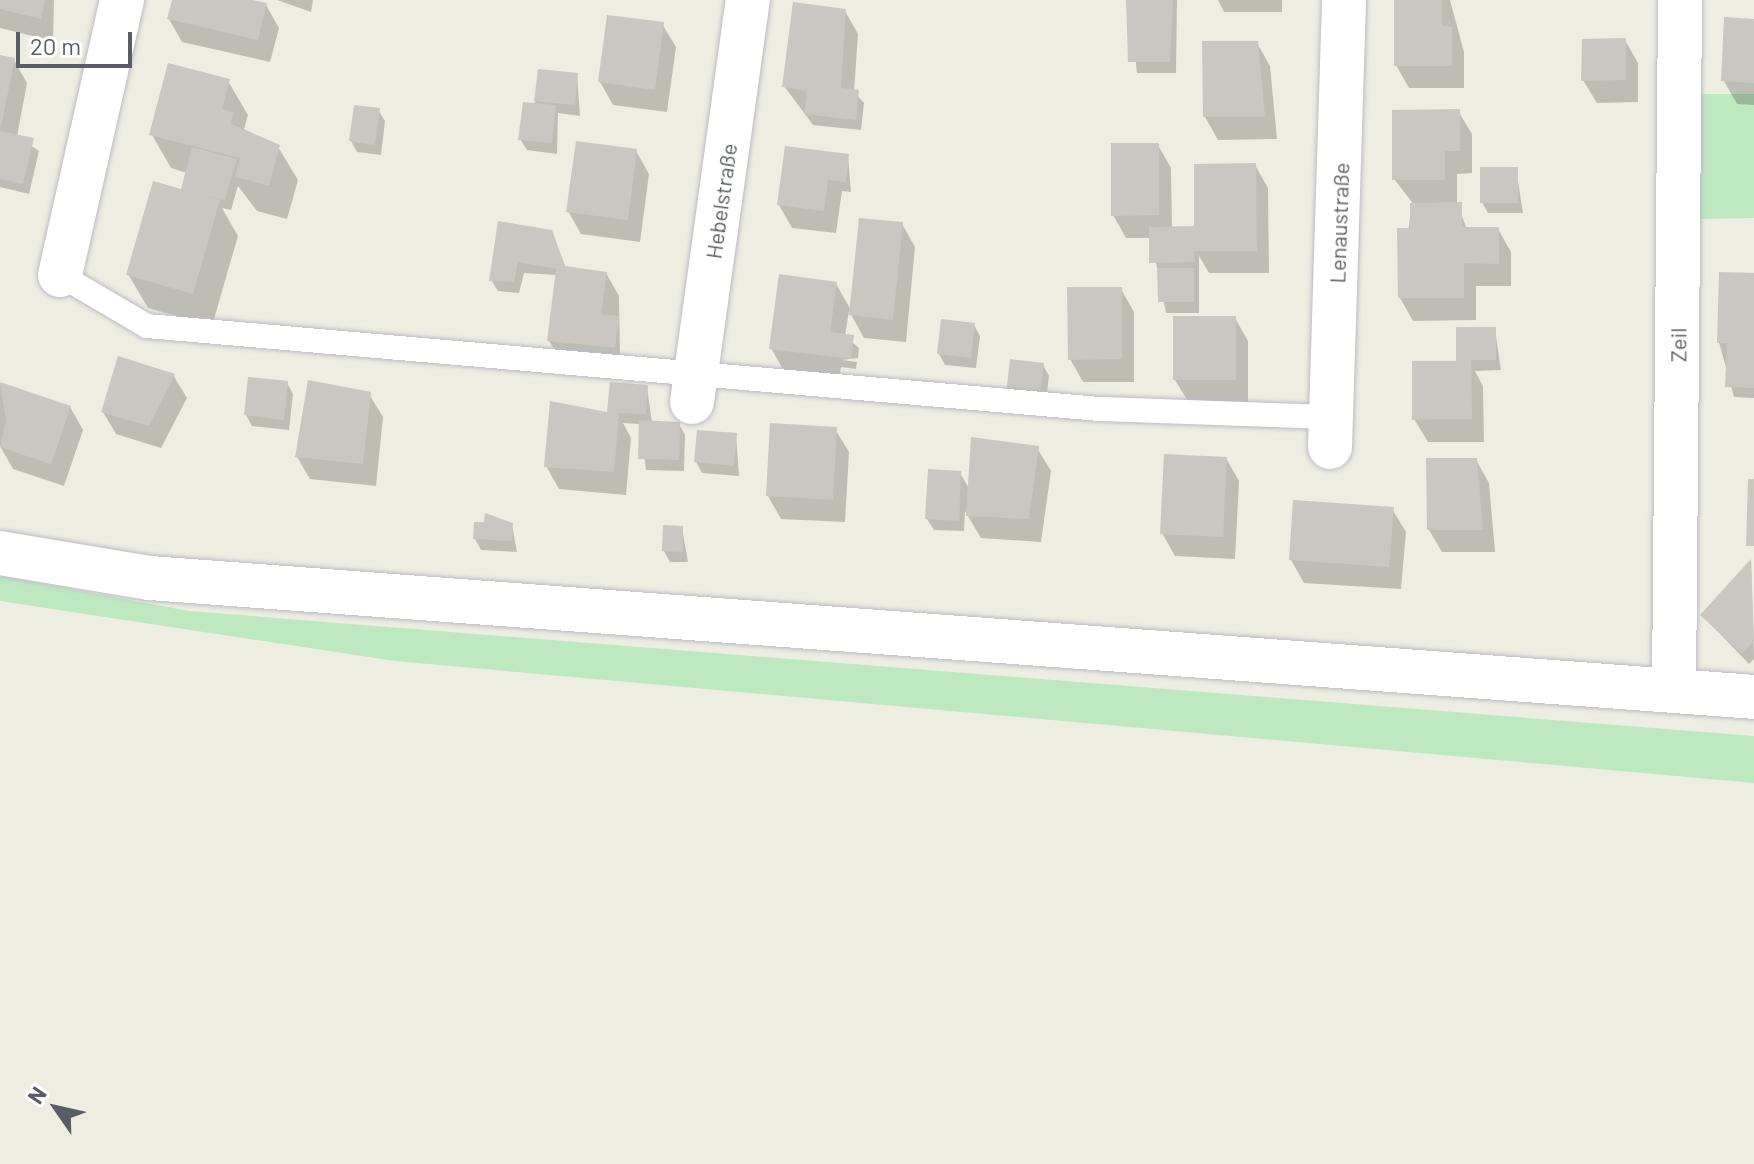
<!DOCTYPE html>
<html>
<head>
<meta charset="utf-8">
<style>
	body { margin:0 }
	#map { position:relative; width:1754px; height:1164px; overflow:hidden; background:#eeede2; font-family:Barlow,sans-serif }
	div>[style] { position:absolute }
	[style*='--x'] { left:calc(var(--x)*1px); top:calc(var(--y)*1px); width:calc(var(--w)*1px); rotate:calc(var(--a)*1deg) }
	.green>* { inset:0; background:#bde8c0 }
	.shadow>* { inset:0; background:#0003 }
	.building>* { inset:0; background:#c9c7bf }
	.roads { filter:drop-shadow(0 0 2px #babcc2) drop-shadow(0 0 2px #babcc2) }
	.service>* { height:24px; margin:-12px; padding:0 12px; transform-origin:12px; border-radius:12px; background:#fff }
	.minor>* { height:44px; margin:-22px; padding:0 22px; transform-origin:22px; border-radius:22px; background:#fff }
	.tertiary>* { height:44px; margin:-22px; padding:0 22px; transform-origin:22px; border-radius:22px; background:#fff }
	span { translate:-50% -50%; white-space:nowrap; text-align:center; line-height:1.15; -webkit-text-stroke:6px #fff; paint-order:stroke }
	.street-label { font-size:22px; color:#5a5e64 }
	.north { position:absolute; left:16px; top:1068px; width:80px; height:80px; -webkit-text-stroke:6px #fff; paint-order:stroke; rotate:304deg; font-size:22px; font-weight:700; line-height:32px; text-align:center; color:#5a5e64 }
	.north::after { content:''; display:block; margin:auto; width:28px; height:36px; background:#5a5e64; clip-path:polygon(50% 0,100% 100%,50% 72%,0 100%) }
	.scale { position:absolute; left:16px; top:32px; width:116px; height:36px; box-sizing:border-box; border:4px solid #5a5e64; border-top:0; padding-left:10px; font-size:24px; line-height:28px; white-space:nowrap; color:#5a5e64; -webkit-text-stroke:6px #fff; paint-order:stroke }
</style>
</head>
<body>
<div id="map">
	<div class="green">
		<i style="clip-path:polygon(1700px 94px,1754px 94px,1754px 218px,1697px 219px)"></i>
		<i style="clip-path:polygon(0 576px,189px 611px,1754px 736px,1754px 783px,395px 661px,0 601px)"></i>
	</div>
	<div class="shadow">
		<i style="clip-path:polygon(0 0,54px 0,53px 41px,0 28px)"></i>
		<i style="clip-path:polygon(174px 0,266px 5px,279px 28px,270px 62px,182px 42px,169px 19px)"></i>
		<i style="clip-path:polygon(277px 0,313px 0,311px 12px)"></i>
		<i style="clip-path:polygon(1129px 0,1177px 0,1176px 73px,1137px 73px)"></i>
		<i style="clip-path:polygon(1218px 0,1282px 0,1282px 12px,1224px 12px)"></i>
		<i style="clip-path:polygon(1396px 0,1450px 0,1464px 52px,1464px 88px,1409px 88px,1396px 65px)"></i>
		<i style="clip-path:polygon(845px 11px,858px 34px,854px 92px,864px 103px,861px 130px,813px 125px,784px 86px)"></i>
		<i style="clip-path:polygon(1754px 21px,1754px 105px,1737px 104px,1724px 81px)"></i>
		<i style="clip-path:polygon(662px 24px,676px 47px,667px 112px,613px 105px,600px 82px)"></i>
		<i style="clip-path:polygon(1625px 40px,1638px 63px,1638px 102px,1597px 103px,1583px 80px)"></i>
		<i style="clip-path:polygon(1257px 43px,1270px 66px,1277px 139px,1218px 140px,1205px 117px)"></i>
		<i style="clip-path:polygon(0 57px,14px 60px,27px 83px,17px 136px,39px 151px,29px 194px,0 187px)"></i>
		<i style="clip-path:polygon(577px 75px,580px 116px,558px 113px,557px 154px,527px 150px,520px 139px,536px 100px)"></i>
		<i style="clip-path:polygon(228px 81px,248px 115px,244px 129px,278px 147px,298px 180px,287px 219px,257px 211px,238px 186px,231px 210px,222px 208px,238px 236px,212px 326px,148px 308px,128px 274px,185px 192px,187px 173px,171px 168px,152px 135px)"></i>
		<i style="clip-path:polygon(378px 110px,385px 121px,381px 155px,357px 152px,351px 141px)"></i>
		<i style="clip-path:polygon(1458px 111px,1472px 134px,1472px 173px,1457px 174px,1457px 204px,1467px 229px,1498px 229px,1511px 252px,1511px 286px,1476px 286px,1476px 320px,1413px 321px,1400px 298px,1412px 202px,1394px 179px)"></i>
		<i style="clip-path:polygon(1158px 145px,1171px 168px,1172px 228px,1196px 228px,1255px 165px,1268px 188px,1269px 273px,1209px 273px,1199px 256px,1199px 313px,1166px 313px,1151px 238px,1126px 238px,1113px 215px)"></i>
		<i style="clip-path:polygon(636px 151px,649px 174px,640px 242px,581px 234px,568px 211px)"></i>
		<i style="clip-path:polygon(848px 156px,851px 192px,842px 191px,836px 233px,792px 228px,779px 205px)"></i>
		<i style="clip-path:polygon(1516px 169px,1523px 213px,1488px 213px,1482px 202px)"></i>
		<i style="clip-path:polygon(902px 224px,915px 247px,906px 342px,864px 338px,849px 311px,845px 336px,859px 348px,858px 358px,842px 360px,857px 362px,856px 369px,841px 367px,839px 378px,784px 371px,771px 348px,836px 284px,851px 310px)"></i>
		<i style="clip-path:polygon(550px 231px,566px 268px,606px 273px,619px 296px,620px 358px,556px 352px,549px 341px,557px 275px,524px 273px,519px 293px,498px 291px,491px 280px)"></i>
		<i style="clip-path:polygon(1754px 275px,1754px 398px,1734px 397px,1719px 342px)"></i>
		<i style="clip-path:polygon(1121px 289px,1134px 312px,1134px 382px,1083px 382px,1070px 359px)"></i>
		<i style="clip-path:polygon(1235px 318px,1248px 341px,1248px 402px,1189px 403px,1175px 380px)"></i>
		<i style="clip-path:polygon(974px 325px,980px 336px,976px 368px,945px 365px,939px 354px)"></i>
		<i style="clip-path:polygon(1495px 329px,1501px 370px,1475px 371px,1483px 386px,1484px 442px,1428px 442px,1414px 419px)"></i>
		<i style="clip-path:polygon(1043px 365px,1049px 376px,1045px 409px,1014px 405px)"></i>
		<i style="clip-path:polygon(173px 375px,187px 398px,161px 448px,116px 434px,103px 412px)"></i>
		<i style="clip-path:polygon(287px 383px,293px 394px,289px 430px,252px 426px,246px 415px)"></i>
		<i style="clip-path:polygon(0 384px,70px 407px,83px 430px,64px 486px,13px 469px,0 446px)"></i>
		<i style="clip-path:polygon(647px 387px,652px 423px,679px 424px,685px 435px,684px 471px,646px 470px,641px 424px,623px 423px,631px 438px,626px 495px,559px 489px,546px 466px,552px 403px,613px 414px)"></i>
		<i style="clip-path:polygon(369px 394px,383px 417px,376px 486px,310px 479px,297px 457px)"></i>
		<i style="clip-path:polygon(835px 429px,849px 452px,845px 522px,781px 519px,768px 496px)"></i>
		<i style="clip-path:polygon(736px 435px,739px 476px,702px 473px,696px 462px)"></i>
		<i style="clip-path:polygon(1037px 448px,1051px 471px,1041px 542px,981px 538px,965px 511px,964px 531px,934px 530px,927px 519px,960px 473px,970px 490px)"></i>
		<i style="clip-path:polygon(1226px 458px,1239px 481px,1235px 559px,1175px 556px,1162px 533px)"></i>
		<i style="clip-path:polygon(1476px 460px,1489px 483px,1495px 552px,1442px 552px,1429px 530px)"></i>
		<i style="clip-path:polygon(1392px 509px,1406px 532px,1401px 589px,1304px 583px,1291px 560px)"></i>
		<i style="clip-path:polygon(487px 515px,512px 525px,517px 552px,481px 550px,475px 539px)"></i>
		<i style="clip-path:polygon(682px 528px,688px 562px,670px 562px,664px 551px)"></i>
		<i style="clip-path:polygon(1751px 562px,1754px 659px,1749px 664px,1702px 615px)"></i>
	</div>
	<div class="building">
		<i style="clip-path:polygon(0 0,45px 0,41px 19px,0 9px)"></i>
		<i style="clip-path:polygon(172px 0,253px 0,267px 3px,258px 40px,167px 19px)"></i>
		<i style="clip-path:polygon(1126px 0,1173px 0,1170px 62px,1128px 62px)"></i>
		<i style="clip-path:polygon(1394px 0,1442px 0,1442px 26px,1452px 27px,1452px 66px,1394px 66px)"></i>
		<i style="clip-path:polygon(793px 2px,846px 9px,841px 88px,859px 90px,856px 120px,804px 114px,807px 91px,782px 87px)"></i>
		<i style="clip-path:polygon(607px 15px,664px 22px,655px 90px,598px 82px)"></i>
		<i style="clip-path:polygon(1724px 17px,1754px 19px,1754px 83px,1721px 81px)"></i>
		<i style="clip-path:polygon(1626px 38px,1626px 80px,1581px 81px,1582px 39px)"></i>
		<i style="clip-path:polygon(1202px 41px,1258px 41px,1265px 117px,1203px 117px)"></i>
		<i style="clip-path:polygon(0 55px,15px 58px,1px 127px,0 126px)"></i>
		<i style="clip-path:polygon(168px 63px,230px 79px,222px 109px,233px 112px,231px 124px,280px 145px,269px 186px,235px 177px,240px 158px,149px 135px)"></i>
		<i style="clip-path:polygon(538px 69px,578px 73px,575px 105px,534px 101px)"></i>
		<i style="clip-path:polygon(523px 102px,556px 105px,552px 143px,518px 140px)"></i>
		<i style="clip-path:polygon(354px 105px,380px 108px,375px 145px,349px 141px)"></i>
		<i style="clip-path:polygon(1460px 109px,1460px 151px,1445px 151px,1445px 180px,1392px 180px,1392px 110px)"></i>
		<i style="clip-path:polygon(0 131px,34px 138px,23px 184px,0 179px)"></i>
		<i style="clip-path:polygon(576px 141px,637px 149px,628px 220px,566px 212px)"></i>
		<i style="clip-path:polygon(1111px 143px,1159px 143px,1159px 215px,1111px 216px)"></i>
		<i style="clip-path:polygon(785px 146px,849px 154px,846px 182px,828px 180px,824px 211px,777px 205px)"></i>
		<i style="clip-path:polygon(192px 147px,237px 159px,225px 200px,208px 196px,220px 200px,193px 294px,126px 275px,153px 181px,181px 189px)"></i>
		<i style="clip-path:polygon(1256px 163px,1257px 251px,1194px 251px,1195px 262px,1149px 263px,1149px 227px,1194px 226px,1194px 164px)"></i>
		<i style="clip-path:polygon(1480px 167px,1518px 167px,1518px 203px,1480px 203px)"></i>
		<i style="clip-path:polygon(1462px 202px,1462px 227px,1499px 227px,1499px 264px,1464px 263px,1464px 298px,1398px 298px,1397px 228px,1410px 228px,1410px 203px)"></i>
		<i style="clip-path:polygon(859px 218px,903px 222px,893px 320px,849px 315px)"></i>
		<i style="clip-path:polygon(498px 221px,552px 230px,565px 266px,607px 272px,601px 314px,619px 316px,615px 348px,547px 341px,556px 269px,518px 262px,514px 282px,489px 281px)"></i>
		<i style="clip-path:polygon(1157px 268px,1194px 268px,1194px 302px,1158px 302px)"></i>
		<i style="clip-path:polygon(1719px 272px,1754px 273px,1754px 388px,1725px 387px,1727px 343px,1717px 343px)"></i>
		<i style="clip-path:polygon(779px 274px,837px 282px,830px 332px,854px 335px,851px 359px,769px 349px)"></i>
		<i style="clip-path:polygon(1067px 287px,1122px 287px,1122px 359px,1068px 360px)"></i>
		<i style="clip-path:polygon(1173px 316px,1236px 316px,1236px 380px,1173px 380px)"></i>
		<i style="clip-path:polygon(941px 319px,975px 323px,971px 358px,937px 354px)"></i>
		<i style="clip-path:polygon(1456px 327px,1496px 327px,1496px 360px,1471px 360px,1472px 419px,1412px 420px,1412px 361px,1456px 361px)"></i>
		<i style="clip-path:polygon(118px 356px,175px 374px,149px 426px,101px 412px)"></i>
		<i style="clip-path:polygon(1010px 359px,1044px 363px,1040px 398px,1006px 395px)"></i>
		<i style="clip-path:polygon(248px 377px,288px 381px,284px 420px,244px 415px)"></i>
		<i style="clip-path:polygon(308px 380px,371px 392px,363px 464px,295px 457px)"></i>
		<i style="clip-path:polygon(0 382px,71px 406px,51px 464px,0 447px,6px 421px)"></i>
		<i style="clip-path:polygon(610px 382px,648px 385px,646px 414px,619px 413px,614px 472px,544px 467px,550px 401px,607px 412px)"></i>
		<i style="clip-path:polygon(639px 420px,680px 422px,679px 460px,638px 459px)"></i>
		<i style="clip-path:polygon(770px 423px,837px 427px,833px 500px,766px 496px)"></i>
		<i style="clip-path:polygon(697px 430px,737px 433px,734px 466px,694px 462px)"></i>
		<i style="clip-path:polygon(971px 437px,1039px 446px,1029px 519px,966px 516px)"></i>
		<i style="clip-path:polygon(1164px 454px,1227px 457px,1223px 537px,1160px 534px)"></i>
		<i style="clip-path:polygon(1426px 458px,1477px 458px,1483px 530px,1427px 530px)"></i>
		<i style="clip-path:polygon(928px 469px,961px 471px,959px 521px,925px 519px)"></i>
		<i style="clip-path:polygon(1748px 479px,1754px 479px,1754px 546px,1746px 546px)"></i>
		<i style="clip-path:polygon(1293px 500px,1394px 507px,1389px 567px,1289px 560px)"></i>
		<i style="clip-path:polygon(485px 513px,513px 523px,512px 541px,473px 539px,474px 522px,484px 522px)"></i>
		<i style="clip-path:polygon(663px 525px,683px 526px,683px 552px,662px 551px)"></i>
		<i style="clip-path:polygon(1751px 559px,1754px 641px,1742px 654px,1700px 615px)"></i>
	</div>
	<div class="roads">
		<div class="service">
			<i style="--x:60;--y:275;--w:101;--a:30.4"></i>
			<i style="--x:147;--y:326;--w:957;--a:4.98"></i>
			<i style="--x:1100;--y:409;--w:231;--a:2"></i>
		</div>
		<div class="minor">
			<i style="--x:60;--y:275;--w:282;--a:-77.3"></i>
			<i style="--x:692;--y:402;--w:406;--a:-82.1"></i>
			<i style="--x:1330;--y:447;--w:447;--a:-88.2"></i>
			<i style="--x:1674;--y:690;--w:690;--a:-89.5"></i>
		</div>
		<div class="tertiary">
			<i style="--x:0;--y:553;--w:152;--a:9.5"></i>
			<i style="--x:150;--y:578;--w:1608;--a:4.24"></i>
		</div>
	</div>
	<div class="street-label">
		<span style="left:721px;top:201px;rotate:-82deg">Hebelstraße</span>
		<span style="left:1339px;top:223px;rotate:-88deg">Lenaustraße</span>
		<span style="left:1678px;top:345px;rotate:-90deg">Zeil</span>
	</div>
	<div class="north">N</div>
	<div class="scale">20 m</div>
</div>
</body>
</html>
